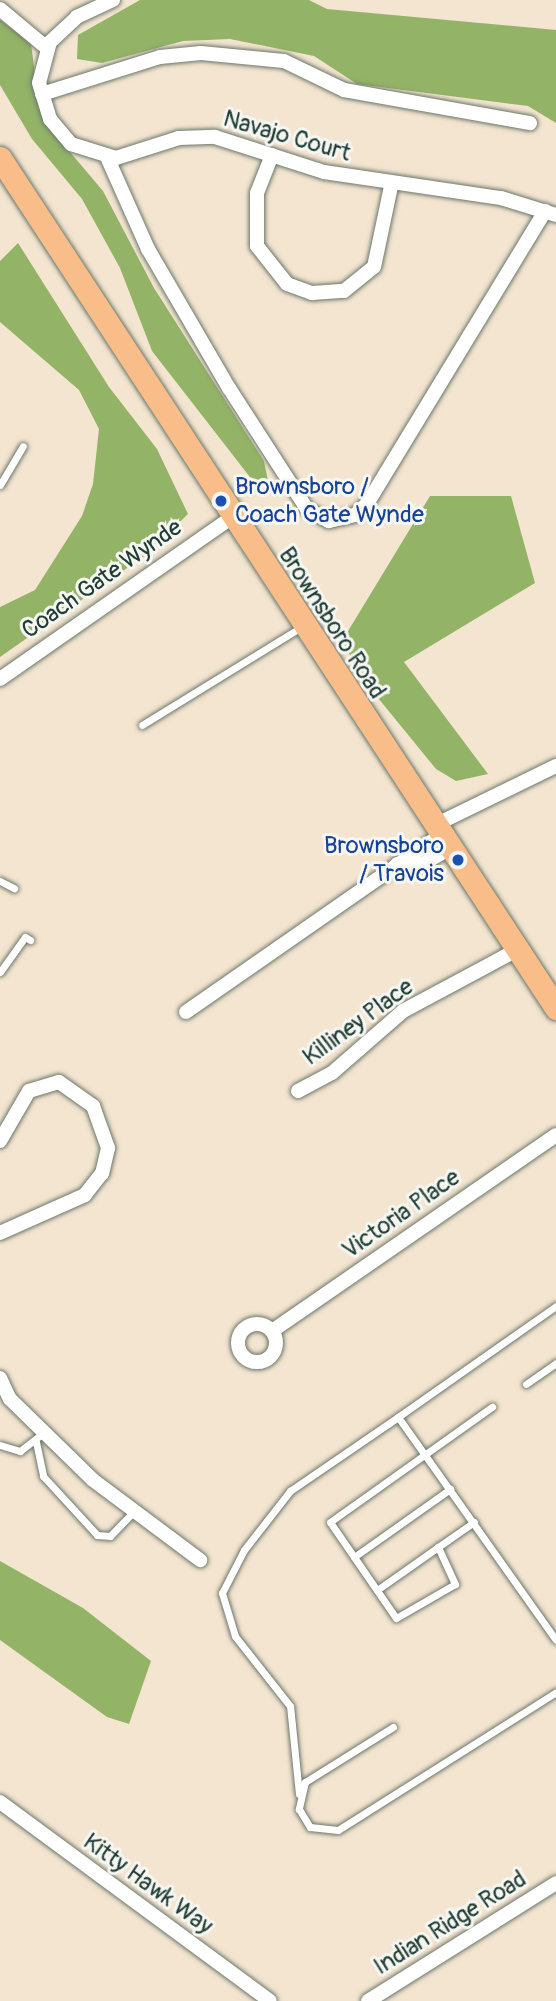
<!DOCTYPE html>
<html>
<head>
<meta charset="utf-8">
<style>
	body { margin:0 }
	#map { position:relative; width:556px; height:2001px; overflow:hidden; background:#f4e5d0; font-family:Pangolin,sans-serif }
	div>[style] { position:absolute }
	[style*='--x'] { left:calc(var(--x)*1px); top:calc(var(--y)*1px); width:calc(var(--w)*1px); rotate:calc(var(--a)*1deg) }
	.forest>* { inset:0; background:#93b367 }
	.roads { filter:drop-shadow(0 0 2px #6a786b) drop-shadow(0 0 2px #6a786b) }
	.lane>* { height:7px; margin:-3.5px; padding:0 3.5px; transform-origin:3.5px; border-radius:3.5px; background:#fff }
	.street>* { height:14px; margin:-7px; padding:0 7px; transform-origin:7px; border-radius:7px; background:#fff }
	.street>.ring { margin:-7px; padding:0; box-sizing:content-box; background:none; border:14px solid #fff; border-radius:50% }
	.primary>* { height:23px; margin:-11.5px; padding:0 11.5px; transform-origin:11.5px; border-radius:11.5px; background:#f8bd89 }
	.dots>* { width:19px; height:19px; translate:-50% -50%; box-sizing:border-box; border:4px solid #f6f6f2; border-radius:50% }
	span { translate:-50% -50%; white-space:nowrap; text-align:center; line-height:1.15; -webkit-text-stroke:6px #f6f6f2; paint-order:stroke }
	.street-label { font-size:24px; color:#1f3d34 }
	.transit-label { font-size:24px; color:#164399 }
	.left { translate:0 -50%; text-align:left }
	.right { translate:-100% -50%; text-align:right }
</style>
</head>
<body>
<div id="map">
	<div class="forest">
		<i style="clip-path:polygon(140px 0,309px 0,327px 9px,556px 30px,556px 123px,528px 106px,357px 84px,314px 56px,230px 39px,183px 41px,102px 63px,77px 59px,78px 35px)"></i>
		<i style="clip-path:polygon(0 20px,31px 43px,38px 98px,54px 133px,103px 191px,154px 288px,264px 461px,268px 481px,253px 481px,152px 351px,120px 268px,82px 199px,32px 139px,0 85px)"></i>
		<i style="clip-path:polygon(18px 243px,109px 387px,157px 449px,188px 514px,147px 554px,0 657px,0 607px,35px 590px,82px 516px,93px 484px,99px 429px,79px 390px,0 322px,0 261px)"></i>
		<i style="clip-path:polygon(430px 496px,511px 496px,535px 583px,404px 662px,488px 774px,456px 781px,436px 769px,365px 682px,342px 641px)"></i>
		<i style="clip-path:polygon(0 1561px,83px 1608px,151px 1661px,129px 1724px,107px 1717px,0 1640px)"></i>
	</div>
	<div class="roads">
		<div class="lane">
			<i style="--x:0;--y:485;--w:45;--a:-59.5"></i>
			<i style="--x:142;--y:725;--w:189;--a:-31.6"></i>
			<i style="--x:0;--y:881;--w:16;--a:27"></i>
			<i style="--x:0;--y:972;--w:43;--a:-54.5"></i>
			<i style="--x:25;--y:937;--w:6;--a:31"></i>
			<i style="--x:556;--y:1306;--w:193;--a:144.9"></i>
			<i style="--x:398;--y:1417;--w:273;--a:54.7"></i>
			<i style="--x:526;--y:1384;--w:37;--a:-35"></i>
			<i style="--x:36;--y:1442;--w:35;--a:78"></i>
			<i style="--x:43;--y:1476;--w:80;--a:47.5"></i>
			<i style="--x:97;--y:1535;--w:13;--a:4"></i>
			<i style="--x:110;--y:1536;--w:32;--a:-46"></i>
			<i style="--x:0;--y:1445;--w:21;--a:17"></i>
			<i style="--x:20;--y:1451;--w:31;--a:-38"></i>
			<i style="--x:474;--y:1522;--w:44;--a:145.2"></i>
			<i style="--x:438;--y:1547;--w:41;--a:65.3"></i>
			<i style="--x:455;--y:1584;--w:68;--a:150"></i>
			<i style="--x:396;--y:1618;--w:116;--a:-124.5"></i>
			<i style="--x:330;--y:1522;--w:199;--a:-35.4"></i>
			<i style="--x:354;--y:1557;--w:118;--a:-35.3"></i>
			<i style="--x:377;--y:1590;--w:75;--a:-35.2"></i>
			<i style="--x:393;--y:1727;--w:104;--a:148"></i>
			<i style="--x:305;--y:1782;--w:28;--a:103"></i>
			<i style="--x:299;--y:1809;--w:21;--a:59"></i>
			<i style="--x:310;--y:1827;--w:28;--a:6"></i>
			<i style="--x:338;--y:1830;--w:258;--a:-32.3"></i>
			<i style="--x:299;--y:1794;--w:88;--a:-95.8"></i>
			<i style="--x:290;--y:1706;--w:89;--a:-128.2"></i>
			<i style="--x:235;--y:1636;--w:45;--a:-106.8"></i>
			<i style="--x:222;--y:1593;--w:48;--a:-62.9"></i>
			<i style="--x:244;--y:1550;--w:75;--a:-52.1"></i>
			<i style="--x:290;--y:1491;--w:131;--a:-34.4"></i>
		</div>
		<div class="street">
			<i style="--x:113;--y:0;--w:40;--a:155"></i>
			<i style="--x:77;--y:17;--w:37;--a:137"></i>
			<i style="--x:50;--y:42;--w:42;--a:105"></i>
			<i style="--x:39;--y:83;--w:38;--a:73"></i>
			<i style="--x:50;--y:119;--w:33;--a:50"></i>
			<i style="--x:71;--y:144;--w:47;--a:17.3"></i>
			<i style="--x:116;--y:158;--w:66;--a:-17.6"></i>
			<i style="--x:179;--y:138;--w:36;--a:-2"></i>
			<i style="--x:215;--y:137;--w:114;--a:17.8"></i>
			<i style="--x:324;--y:172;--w:179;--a:8.4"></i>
			<i style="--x:501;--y:198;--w:58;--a:17.2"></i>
			<i style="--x:0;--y:9;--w:62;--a:39.8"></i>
			<i style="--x:42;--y:94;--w:124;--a:-17.4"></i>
			<i style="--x:160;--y:57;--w:41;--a:-5.6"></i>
			<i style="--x:201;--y:53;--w:83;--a:5.5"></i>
			<i style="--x:284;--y:61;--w:67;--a:25.8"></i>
			<i style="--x:344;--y:90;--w:189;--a:10.1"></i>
			<i style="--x:272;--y:155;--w:41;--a:111.5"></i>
			<i style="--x:257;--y:193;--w:53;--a:90"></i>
			<i style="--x:257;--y:246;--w:48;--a:51.7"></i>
			<i style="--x:287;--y:284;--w:27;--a:20"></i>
			<i style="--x:312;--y:293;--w:32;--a:-4"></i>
			<i style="--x:344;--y:291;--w:38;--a:-39"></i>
			<i style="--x:374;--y:267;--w:83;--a:-78.1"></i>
			<i style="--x:107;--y:157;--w:101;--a:66"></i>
			<i style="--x:148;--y:249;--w:161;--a:59.8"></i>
			<i style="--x:229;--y:388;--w:144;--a:57.2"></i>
			<i style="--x:307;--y:509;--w:25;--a:29"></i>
			<i style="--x:329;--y:521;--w:27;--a:-13"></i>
			<i style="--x:355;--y:515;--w:16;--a:-43"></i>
			<i style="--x:367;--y:504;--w:343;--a:-58.7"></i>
			<i style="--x:0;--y:679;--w:282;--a:-34.9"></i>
			<i style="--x:435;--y:825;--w:135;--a:-26"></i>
			<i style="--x:397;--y:864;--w:24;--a:2"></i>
			<i style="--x:421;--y:865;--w:34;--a:-30"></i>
			<i style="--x:186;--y:1012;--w:310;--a:-34.8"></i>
			<i style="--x:298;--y:1091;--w:38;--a:-28"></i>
			<i style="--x:332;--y:1073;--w:94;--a:-41.1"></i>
			<i style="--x:403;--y:1011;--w:129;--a:-28.2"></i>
			<i style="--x:0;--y:1141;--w:58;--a:-59.9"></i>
			<i style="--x:29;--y:1091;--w:31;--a:-17"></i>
			<i style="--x:59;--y:1082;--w:42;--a:35.2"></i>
			<i style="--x:93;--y:1106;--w:45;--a:70.3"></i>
			<i style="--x:108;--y:1148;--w:26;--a:103"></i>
			<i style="--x:102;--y:1173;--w:28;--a:128"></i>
			<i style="--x:85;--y:1195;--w:93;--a:155.9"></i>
			<i class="ring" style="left:238px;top:1324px;width:24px;height:24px"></i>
			<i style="--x:272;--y:1331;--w:345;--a:-34.6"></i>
			<i style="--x:0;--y:1378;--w:23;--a:65"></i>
			<i style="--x:10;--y:1399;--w:116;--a:44.3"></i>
			<i style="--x:93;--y:1480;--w:134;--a:36.8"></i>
			<i style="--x:0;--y:1802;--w:335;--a:36.4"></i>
			<i style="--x:368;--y:2001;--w:222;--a:-32.1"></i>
		</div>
		<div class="primary">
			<i style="--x:0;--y:158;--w:1016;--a:56.81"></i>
		</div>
	</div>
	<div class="dots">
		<i style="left:221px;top:501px;background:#1a4fb4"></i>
		<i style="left:458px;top:860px;background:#1a4fb4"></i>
	</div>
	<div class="street-label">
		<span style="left:287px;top:136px;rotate:16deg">Navajo Court</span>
		<span style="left:102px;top:579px;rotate:-35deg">Coach Gate Wynde</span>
		<span style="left:332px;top:623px;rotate:57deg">Brownsboro Road</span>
		<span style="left:358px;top:1022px;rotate:-36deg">Killiney Place</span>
		<span style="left:401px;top:1214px;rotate:-35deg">Victoria Place</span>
		<span style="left:148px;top:1884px;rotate:36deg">Kitty Hawk Way</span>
		<span style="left:450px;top:1923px;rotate:-32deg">Indian Ridge Road</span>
	</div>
	<div class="transit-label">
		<span class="left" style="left:235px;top:501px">Brownsboro /<br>Coach Gate Wynde</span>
		<span class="right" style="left:444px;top:860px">Brownsboro<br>/ Travois</span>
	</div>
</div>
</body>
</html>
